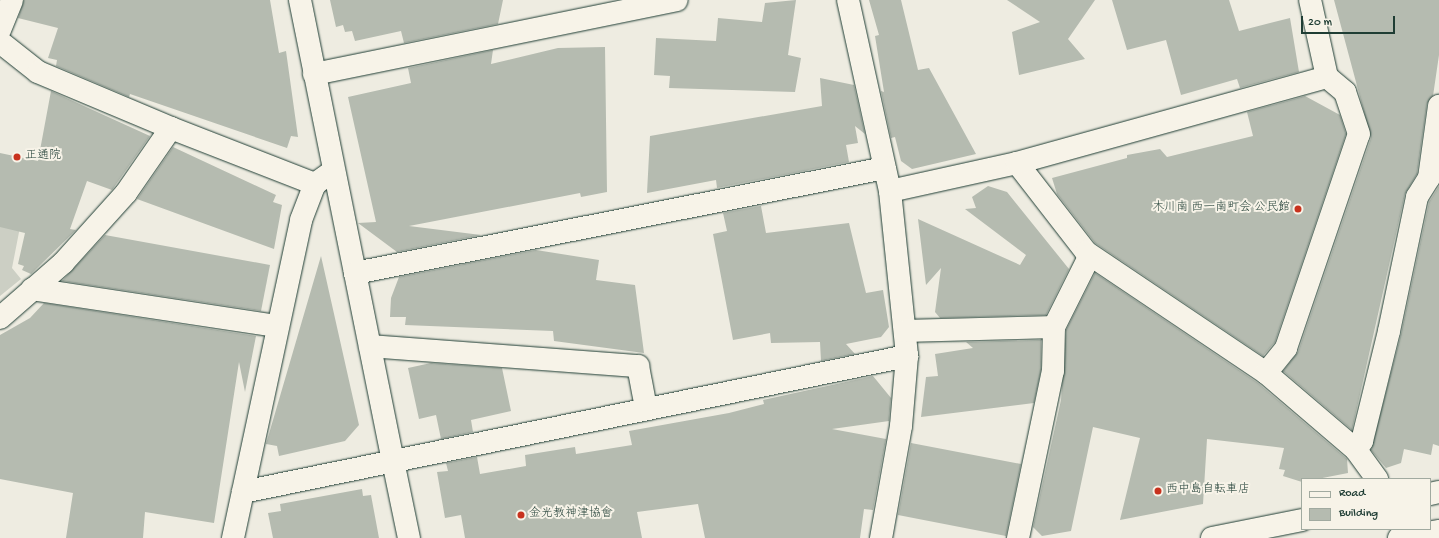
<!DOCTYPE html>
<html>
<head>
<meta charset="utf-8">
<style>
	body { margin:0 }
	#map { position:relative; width:1439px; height:538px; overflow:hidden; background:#eeece1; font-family:"Gochi Hand","Klee One",sans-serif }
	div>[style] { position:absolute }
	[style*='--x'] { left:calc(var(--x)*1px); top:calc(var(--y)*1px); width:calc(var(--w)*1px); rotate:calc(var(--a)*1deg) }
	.green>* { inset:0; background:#cccfc4 }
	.building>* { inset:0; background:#b5bbb0 }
	.roads { filter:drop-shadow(0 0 1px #1f3d34) drop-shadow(0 0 1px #1f3d34) }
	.minor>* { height:22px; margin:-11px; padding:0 11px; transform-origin:11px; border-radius:11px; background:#f7f3e8 }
	.tertiary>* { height:22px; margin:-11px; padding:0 11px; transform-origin:11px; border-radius:11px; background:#f7f3e8 }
	.primary>* { height:22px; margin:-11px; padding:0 11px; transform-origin:11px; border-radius:11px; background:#f7f3e8 }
	.dots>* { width:11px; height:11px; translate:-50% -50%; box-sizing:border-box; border:2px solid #f7f3e8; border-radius:50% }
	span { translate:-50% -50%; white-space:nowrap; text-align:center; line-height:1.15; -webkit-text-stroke:4px #f7f3e8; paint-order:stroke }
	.poi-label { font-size:12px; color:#1f3d34 }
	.left { translate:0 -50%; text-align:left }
	.right { translate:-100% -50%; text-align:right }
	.legend { position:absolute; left:1301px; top:478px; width:130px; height:52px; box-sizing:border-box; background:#f7f3e8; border:1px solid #a1aaa0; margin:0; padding:5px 7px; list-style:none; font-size:12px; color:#1f3d34 }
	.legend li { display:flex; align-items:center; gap:8px; height:20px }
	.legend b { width:20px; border:1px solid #a1aaa0 }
	.scale { position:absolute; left:1301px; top:16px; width:94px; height:18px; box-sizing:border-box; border:2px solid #1f3d34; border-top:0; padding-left:5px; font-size:12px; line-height:14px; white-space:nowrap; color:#1f3d34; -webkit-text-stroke:3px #f7f3e8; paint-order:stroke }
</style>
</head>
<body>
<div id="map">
	<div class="green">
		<i style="clip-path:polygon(0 217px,21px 222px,12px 268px,21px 279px,0 296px)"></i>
	</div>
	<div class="building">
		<i style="clip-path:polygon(24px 0,270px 0,279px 53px,286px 51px,298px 137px,291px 136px,287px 148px,130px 94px,129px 97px,56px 66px,57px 60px,48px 58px,58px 28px,18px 18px)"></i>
		<i style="clip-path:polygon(330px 0,503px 0,498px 24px,404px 43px,401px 31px,355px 41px,352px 31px,345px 32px,343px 25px,336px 27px)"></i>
		<i style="clip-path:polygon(796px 0,788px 55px,801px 58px,795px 92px,669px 88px,670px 76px,654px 75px,656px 38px,716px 41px,718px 18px,762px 22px,765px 3px)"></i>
		<i style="clip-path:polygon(869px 0,901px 0,918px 70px,929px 68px,976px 154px,912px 169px,901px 161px,895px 137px,891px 138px,881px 91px,884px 92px,875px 36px,879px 35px)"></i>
		<i style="clip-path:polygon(1007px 0,1095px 0,1068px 39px,1085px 59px,1019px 75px,1012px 32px,1040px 22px)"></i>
		<i style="clip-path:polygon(1112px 0,1229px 0,1239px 31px,1290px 18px,1299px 72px,1240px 88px,1237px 79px,1181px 95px,1166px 40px,1127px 50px)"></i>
		<i style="clip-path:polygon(1334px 0,1439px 0,1439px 55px,1433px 96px,1427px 104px,1417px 174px,1405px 194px,1352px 430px,1283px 371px,1298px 352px,1371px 138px)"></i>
		<i style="clip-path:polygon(605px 47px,607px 192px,581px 197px,580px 193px,409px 226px,481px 235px,397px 252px,358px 223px,376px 222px,348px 97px,411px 83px,408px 68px,493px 50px,491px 64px,558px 48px)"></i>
		<i style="clip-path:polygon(820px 78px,854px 85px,865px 134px,855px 126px,858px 143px,846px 145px,849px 162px,717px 188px,716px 180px,647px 193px,650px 136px,822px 106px)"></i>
		<i style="clip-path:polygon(51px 91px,150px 136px,112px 190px,87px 181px,70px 229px,76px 230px,31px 274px,22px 270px,24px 266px,18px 264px,25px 233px,0 227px,0 153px,38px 161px)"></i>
		<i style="clip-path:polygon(1305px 96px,1340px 115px,1346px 134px,1275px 342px,1263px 356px,1095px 243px,1057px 194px,1052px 178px,1127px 158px,1127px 155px,1160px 149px,1167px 157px,1253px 136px,1247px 112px)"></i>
		<i style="clip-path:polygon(173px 147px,276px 195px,273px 202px,282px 205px,274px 249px,137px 199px)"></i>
		<i style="clip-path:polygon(988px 186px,1007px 192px,1069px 269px,1046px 315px,940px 318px,935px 312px,941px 268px,926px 285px,918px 219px,1020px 265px,1026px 255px,965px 209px,976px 208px,972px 197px)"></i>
		<i style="clip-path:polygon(1439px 186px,1439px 446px,1433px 444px,1431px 455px,1404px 449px,1401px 463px,1386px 468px,1371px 450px,1401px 334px,1429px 202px)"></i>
		<i style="clip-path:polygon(770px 204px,761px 206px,766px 233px,849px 223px,866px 293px,883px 290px,889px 327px,881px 337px,846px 344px,855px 354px,821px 361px,820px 342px,771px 343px,770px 333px,733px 340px,713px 234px,727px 231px,723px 213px)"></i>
		<i style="clip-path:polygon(105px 235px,270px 265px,261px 311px,62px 281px)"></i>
		<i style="clip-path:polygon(536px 250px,599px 260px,596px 280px,635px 285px,644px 353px,554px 341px,553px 331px,405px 325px,406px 317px,390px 317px,391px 298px,399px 277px)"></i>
		<i style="clip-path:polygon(321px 256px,359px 425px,345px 441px,279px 456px,277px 446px,266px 444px)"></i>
		<i style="clip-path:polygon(1095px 273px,1258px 383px,1347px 459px,1348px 473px,1302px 482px,1283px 476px,1285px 470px,1279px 469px,1284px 448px,1207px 439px,1203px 504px,1120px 520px,1140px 438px,1093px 427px,1071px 531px,1042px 536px,1033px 527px,1061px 400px,1066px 330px)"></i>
		<i style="clip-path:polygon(44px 303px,256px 336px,245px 392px,239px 362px,214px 523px,145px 512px,143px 538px,66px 538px,73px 493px,0 479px,0 335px,30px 318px)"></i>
		<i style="clip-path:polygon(1041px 340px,1041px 370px,1034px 403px,921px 417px,926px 377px,938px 376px,935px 354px,973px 348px,966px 342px)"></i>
		<i style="clip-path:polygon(431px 363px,502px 368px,511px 411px,471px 420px,473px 432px,441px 439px,436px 415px,419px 419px,408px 368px)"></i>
		<i style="clip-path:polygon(873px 376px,891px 398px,889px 421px,832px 429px,886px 439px,873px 510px,864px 509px,860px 538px,705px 538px,698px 504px,637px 512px,642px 538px,465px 538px,461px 515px,445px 518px,437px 472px,448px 471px,446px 463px,477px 457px,480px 474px,526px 466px,525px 455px,575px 447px,576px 454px,632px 445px,629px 431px,729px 413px,764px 404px,763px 400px)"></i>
		<i style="clip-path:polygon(911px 443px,1021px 464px,1006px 536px,898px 515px)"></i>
		<i style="clip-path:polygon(362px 489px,363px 496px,371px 495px,379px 538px,273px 538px,268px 513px,281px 511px,280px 504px)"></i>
	</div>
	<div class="roads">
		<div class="minor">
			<i style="--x:848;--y:0;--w:196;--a:77.6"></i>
			<i style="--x:890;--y:191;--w:166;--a:84.1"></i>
			<i style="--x:907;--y:356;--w:70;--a:94.9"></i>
			<i style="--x:901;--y:426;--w:114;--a:100.1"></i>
			<i style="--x:0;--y:30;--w:32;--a:-68"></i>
			<i style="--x:0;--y:42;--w:48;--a:38.3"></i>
			<i style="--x:38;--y:72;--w:144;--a:22.8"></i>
			<i style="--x:171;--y:128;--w:155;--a:21.3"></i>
			<i style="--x:315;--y:184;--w:22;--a:-36"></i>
			<i style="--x:314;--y:74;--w:370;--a:-11.5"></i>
			<i style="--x:1017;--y:163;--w:113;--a:52.2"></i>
			<i style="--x:1086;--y:252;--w:217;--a:33.9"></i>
			<i style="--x:1266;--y:373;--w:118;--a:40.5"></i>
			<i style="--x:1356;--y:450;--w:36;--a:54"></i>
			<i style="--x:890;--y:191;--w:130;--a:-12.4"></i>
			<i style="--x:1017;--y:163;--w:322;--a:-15.5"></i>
			<i style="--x:1327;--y:77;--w:79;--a:-102.4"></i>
			<i style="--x:32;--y:289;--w:248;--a:8.6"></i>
			<i style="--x:0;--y:318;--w:84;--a:-41.1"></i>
			<i style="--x:63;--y:263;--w:94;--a:-48"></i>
			<i style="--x:126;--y:193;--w:79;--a:-55.3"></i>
			<i style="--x:905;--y:331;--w:149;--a:-1.5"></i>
			<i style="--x:370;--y:346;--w:269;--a:4.3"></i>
			<i style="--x:638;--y:366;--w:43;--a:79.2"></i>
			<i style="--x:1266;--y:373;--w:32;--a:-51"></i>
			<i style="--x:1286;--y:348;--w:226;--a:-71.2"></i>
			<i style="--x:1359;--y:134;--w:44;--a:-108.4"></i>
			<i style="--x:1345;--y:92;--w:23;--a:-140"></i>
			<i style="--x:1356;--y:450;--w:11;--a:-56"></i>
			<i style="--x:1362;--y:441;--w:113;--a:-76.2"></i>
			<i style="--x:1389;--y:331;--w:137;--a:-78.2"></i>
			<i style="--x:1417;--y:197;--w:22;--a:-58"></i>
			<i style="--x:1429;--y:178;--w:73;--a:-82.1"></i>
			<i style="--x:393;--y:461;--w:79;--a:78.3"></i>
			<i style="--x:243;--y:492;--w:678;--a:-11.58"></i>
			<i style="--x:233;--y:538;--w:325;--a:-77.9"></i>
			<i style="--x:301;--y:220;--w:39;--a:-69"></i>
			<i style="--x:1018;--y:538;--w:171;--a:-78.2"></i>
			<i style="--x:1053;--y:371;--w:44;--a:-88.7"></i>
			<i style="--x:1054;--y:327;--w:80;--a:-63.4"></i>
		</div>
		<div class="tertiary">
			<i style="--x:300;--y:0;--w:470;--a:78.6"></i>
			<i style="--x:355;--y:273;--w:540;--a:-11.21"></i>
		</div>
		<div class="primary">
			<i style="--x:1430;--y:494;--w:9;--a:-13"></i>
			<i style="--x:1212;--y:538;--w:92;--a:-11.3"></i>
			<i style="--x:1399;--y:538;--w:41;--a:-9.9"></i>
		</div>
	</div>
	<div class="dots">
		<i style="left:17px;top:157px;background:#c8321e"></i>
		<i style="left:1298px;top:209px;background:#c8321e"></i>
		<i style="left:1158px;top:491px;background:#c8321e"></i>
		<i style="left:521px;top:515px;background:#c8321e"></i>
	</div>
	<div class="poi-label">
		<span class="left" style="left:25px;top:157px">正通院</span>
		<span class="right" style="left:1290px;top:209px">木川南 西一南町会 公民館</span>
		<span class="left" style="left:1166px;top:491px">西中島自転車店</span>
		<span class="left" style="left:529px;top:515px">金光教神津協會</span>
	</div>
	<ul class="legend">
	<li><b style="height:5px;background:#f7f3e8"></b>Road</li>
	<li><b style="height:11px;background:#b5bbb0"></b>Building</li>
	</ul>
	<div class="scale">20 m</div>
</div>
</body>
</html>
